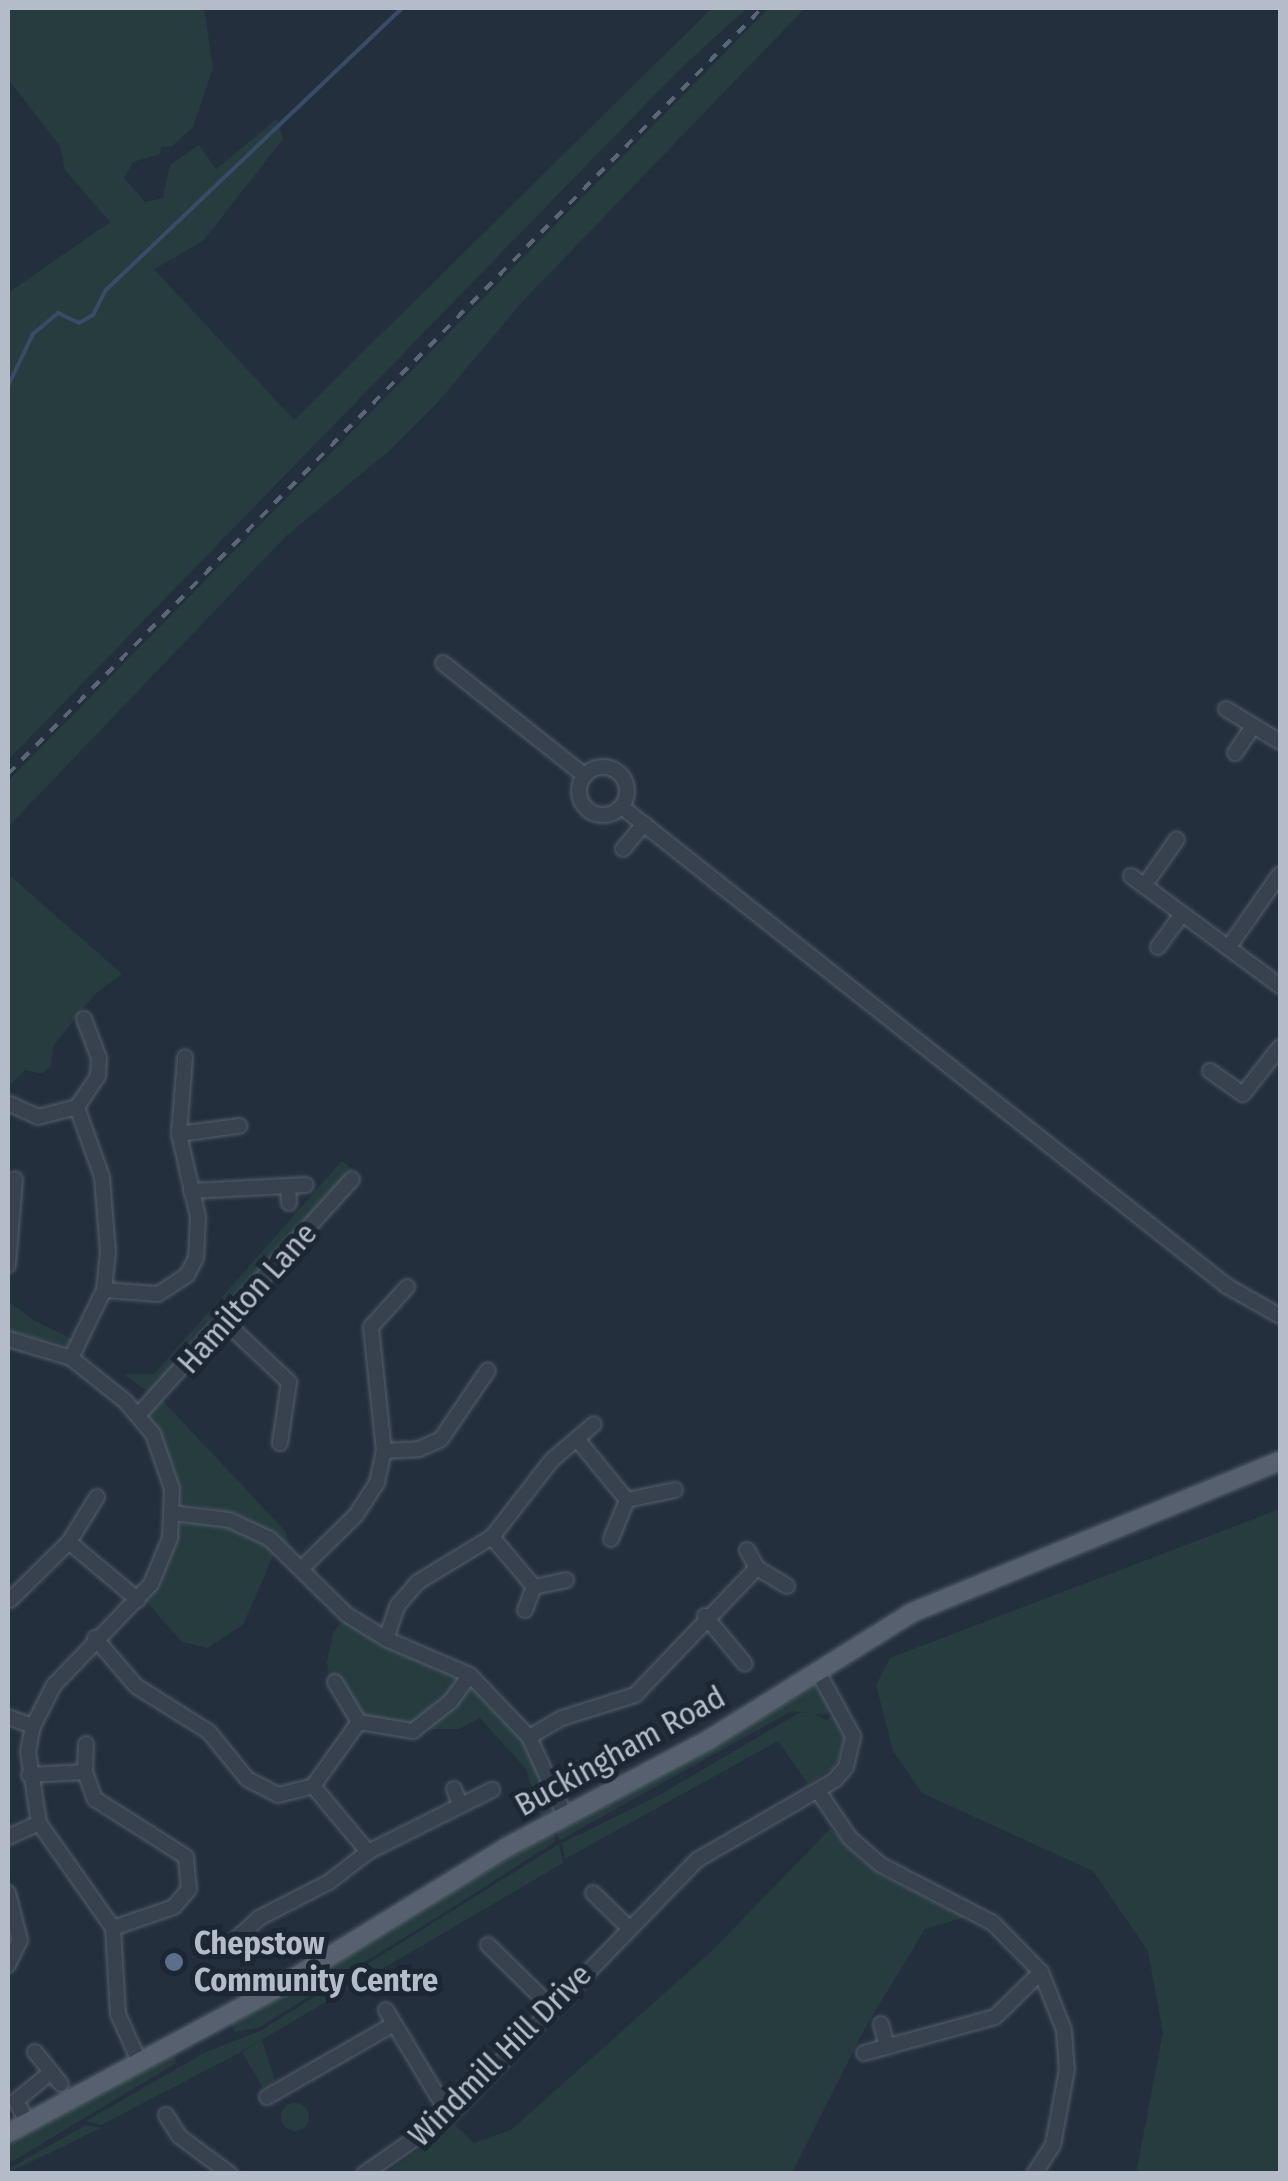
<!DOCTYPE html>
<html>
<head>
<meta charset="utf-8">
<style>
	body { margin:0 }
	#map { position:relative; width:1288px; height:2181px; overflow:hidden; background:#242f3e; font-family:"Fira Sans Condensed",sans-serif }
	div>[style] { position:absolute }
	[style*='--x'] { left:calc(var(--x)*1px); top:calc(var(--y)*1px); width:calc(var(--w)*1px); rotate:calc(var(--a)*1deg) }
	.green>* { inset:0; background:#263c3f }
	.round { border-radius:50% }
	.stream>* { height:4px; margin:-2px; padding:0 2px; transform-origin:2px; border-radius:2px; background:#394c67 }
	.roads { filter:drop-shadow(0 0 2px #565f6c) drop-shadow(0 0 2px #565f6c) }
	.minor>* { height:14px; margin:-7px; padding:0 7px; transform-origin:7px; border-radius:7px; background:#38414e }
	.minor>.ring { margin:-7px; padding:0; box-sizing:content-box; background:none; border:14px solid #38414e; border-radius:50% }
	.major>* { height:18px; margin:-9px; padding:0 9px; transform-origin:9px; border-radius:9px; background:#56606e }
	.rail>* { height:4px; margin-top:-2px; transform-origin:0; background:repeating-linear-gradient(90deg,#5a6575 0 10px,transparent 0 20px) }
	.dots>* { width:28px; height:28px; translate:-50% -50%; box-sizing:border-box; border:5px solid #1d2633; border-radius:50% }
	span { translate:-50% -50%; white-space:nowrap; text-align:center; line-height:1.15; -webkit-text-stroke:10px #1d2633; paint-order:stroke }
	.street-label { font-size:32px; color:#b4bcc9 }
	.poi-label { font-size:32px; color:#b4bcc9; font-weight:700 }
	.left { translate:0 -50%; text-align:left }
	.frame { position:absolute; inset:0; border:10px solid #b4bcc9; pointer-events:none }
</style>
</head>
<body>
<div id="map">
	<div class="green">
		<i style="clip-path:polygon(8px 8px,204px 8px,213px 68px,193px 127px,172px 146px,161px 147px,160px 154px,133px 162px,124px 178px,145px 202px,163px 198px,170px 165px,199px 145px,216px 169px,277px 119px,283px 139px,203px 241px,154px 269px,294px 420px,712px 8px,747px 8px,680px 69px,8px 760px,8px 293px,110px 222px,65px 170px,60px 146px,8px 79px)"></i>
		<i style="clip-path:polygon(769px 8px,805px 8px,522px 302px,439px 401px,389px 451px,286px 536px,8px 827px,8px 781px)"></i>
		<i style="clip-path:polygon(8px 874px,122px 974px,94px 995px,53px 1046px,51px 1066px,42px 1074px,25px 1070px,8px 1087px)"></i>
		<i style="clip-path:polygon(342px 1161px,353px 1170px,151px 1394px,124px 1374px,154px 1374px)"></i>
		<i style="clip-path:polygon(8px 1301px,33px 1320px,72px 1339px,66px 1345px,8px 1331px)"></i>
		<i style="clip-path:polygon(161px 1399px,286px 1532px,289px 1545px,236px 1514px,179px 1502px,171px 1461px,148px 1415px)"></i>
		<i style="clip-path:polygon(1280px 1509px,1280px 2173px,1136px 2173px,1163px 2033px,1148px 1951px,1093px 1871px,922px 1793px,893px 1751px,876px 1685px,890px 1658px)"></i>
		<i style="clip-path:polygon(187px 1519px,235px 1527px,276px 1549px,243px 1625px,207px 1648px,182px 1642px,145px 1600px,176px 1529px)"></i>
		<i style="clip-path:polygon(346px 1614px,470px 1675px,413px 1731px,359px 1722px,329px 1680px,327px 1661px,333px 1633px)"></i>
		<i style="clip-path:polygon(470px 1684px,526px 1742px,554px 1806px,542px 1819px,526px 1769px,480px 1718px,459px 1729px,426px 1729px)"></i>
		<i style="clip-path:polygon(816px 1687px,837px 1708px,825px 1715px,792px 1711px,560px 1840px,556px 1831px)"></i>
		<i style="clip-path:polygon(812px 1712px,826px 1720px,839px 1712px,847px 1737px,832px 1773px,829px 1770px,808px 1784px,778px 1741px,565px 1859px,562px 1843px,656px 1797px,799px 1713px)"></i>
		<i style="clip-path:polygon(830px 1829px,879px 1875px,965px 1917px,925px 1929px,865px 2028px,792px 2173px,387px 2173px,454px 2124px,474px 2143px,511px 2130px,713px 1950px)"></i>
		<i style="clip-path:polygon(552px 1833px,556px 1841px,444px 1913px,258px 2028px,235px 2032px,231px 2024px,249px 2009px)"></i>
		<i style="clip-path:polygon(559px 1844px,563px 1863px,239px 2053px,101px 2125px,86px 2121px,206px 2052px,260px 2031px)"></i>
		<i style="clip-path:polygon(262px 2040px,275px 2081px,263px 2088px,242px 2052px)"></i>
		<i style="clip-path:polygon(174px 2052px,176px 2063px,8px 2164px,8px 2140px)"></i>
		<i class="round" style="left:281px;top:2103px;width:28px;height:28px"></i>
		<i style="clip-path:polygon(86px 2125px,101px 2128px,8px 2173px,8px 2169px)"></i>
	</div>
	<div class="stream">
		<i style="--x:8;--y:386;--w:58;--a:-64.3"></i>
		<i style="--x:33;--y:334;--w:33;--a:-40"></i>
		<i style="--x:58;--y:313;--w:23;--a:25"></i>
		<i style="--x:79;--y:323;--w:16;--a:-30"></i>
		<i style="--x:93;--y:315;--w:28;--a:-63"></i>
		<i style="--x:106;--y:290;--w:409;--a:-43.6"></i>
	</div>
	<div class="roads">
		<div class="minor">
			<i style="--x:443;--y:663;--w:180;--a:38.5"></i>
			<i style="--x:1226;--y:709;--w:63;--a:31.4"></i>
			<i style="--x:1235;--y:753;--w:32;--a:-56"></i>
			<i class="ring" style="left:579px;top:767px;width:34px;height:34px"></i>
			<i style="--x:622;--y:807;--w:772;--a:38.37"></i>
			<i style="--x:1227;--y:1286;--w:61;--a:29.5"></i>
			<i style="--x:623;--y:849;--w:33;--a:-50"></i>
			<i style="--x:1131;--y:876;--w:185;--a:36.4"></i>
			<i style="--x:1144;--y:886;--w:57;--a:-54.9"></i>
			<i style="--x:1158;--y:947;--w:39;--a:-54"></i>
			<i style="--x:1228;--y:948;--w:90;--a:-54.9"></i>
			<i style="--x:1210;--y:1071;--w:40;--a:34.9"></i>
			<i style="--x:1243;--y:1094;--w:60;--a:-51.8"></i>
			<i style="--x:8;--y:1103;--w:33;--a:25"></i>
			<i style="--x:38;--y:1117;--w:40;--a:-14.4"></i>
			<i style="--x:77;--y:1107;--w:37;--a:-56"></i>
			<i style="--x:98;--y:1076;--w:18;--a:-87"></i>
			<i style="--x:99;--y:1058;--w:42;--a:-111"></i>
			<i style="--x:179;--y:1134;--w:61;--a:-7.6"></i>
			<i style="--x:288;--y:1186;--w:17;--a:87"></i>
			<i style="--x:191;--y:1191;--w:115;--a:-3"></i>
			<i style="--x:8;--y:1265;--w:86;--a:-85.3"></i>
			<i style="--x:104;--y:1290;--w:54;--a:4.2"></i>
			<i style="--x:158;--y:1294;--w:35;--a:-33"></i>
			<i style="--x:187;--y:1275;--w:19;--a:-62"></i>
			<i style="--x:196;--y:1258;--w:41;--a:-87.2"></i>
			<i style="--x:198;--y:1217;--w:85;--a:-102.9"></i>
			<i style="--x:179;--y:1134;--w:77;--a:-85.5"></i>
			<i style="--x:223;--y:1320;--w:91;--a:43.2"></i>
			<i style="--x:289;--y:1382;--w:62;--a:98.4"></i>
			<i style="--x:8;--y:1339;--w:66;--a:16.8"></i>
			<i style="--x:71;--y:1358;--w:69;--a:38.5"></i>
			<i style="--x:125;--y:1401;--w:43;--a:49.7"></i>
			<i style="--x:153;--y:1434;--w:58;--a:70.9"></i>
			<i style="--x:172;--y:1489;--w:49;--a:92.3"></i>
			<i style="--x:170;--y:1538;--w:50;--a:112.4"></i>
			<i style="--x:151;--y:1584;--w:140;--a:133.8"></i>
			<i style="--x:54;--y:1685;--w:46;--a:117.1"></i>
			<i style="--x:33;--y:1726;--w:26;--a:101"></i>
			<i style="--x:28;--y:1752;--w:72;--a:81.2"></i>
			<i style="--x:39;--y:1823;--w:128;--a:54.8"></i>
			<i style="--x:113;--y:1928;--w:86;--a:86.7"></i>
			<i style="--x:118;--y:2014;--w:49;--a:66"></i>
			<i style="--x:71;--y:1358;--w:76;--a:-64.1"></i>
			<i style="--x:104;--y:1290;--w:38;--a:-84"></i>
			<i style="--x:108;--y:1252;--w:75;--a:-94.6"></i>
			<i style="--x:102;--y:1177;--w:74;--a:-109.7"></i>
			<i style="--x:139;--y:1414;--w:317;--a:-47.8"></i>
			<i style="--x:577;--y:1439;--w:79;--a:50.7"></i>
			<i style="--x:627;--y:1500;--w:49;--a:-11.8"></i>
			<i style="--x:384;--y:1451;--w:35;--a:-3"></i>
			<i style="--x:419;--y:1449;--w:24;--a:-24"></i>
			<i style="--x:441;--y:1439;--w:83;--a:-55.7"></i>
			<i style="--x:173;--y:1513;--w:56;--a:7.1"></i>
			<i style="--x:229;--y:1520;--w:45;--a:24.9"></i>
			<i style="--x:270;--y:1539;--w:107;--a:44.6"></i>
			<i style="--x:346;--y:1614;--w:47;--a:32"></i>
			<i style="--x:386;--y:1639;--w:91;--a:23.2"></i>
			<i style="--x:470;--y:1675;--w:86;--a:46.4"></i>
			<i style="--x:529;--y:1737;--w:89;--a:65.4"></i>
			<i style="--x:492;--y:1537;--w:65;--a:50"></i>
			<i style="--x:611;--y:1539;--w:42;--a:-67.7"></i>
			<i style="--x:69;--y:1542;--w:90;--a:40"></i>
			<i style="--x:747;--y:1550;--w:21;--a:61"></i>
			<i style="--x:757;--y:1568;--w:35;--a:31"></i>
			<i style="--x:302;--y:1568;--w:76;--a:-44.5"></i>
			<i style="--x:356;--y:1515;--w:38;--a:-57"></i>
			<i style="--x:377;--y:1483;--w:33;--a:-78"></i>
			<i style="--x:384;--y:1451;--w:125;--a:-96"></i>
			<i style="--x:371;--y:1327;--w:54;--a:-48"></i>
			<i style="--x:10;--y:1600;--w:83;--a:-44.5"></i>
			<i style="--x:69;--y:1542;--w:53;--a:-58.1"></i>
			<i style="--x:525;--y:1610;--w:25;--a:-69"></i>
			<i style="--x:534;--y:1587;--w:33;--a:-12"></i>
			<i style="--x:705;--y:1616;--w:62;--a:50.2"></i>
			<i style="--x:95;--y:1638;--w:63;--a:49.5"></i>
			<i style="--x:136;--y:1686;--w:86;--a:32.2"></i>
			<i style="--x:209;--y:1732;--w:60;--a:51"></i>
			<i style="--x:247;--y:1779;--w:35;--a:27"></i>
			<i style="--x:278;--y:1795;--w:36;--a:-14"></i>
			<i style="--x:313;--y:1786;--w:79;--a:-54.3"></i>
			<i style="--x:359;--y:1722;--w:55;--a:9.5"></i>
			<i style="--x:413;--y:1731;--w:48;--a:-38.3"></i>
			<i style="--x:451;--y:1701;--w:32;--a:-54"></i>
			<i style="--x:386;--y:1639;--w:36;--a:-71"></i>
			<i style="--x:398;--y:1605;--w:30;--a:-49"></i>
			<i style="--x:418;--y:1582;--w:87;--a:-31.3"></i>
			<i style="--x:492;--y:1537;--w:98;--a:-52.1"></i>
			<i style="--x:552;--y:1460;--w:55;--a:-40.6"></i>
			<i style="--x:335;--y:1682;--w:47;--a:59"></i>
			<i style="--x:8;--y:1717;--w:27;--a:20"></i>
			<i style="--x:529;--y:1737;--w:38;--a:-30"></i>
			<i style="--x:562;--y:1718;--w:77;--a:-17.5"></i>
			<i style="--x:635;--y:1695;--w:176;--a:-46.2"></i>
			<i style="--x:85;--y:1772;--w:28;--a:-88"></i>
			<i style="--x:29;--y:1775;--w:56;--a:-3.1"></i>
			<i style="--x:85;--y:1772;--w:29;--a:70"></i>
			<i style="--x:95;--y:1799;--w:108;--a:32.5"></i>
			<i style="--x:186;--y:1857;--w:32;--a:85"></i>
			<i style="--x:189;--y:1889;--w:23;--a:130"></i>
			<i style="--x:174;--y:1907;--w:65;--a:161"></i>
			<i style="--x:313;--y:1786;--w:86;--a:50.2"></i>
			<i style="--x:368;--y:1852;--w:139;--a:-26.6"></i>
			<i style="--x:454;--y:1789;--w:16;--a:68"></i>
			<i style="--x:818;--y:1791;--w:57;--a:55.8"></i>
			<i style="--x:850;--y:1838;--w:41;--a:41.1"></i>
			<i style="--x:881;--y:1865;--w:126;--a:27.4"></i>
			<i style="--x:993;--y:1923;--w:69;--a:45.6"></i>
			<i style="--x:1041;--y:1972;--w:62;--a:68.4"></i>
			<i style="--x:1064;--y:2030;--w:39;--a:86"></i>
			<i style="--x:1067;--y:2069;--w:77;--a:100.4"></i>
			<i style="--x:1053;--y:2145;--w:35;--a:123"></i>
			<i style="--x:8;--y:1837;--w:34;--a:-24"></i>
			<i style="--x:8;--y:1893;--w:49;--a:75.7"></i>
			<i style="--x:20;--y:1940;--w:28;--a:116"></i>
			<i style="--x:593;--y:1893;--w:49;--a:44.2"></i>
			<i style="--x:241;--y:1934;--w:15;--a:48"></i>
			<i style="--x:488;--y:1945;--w:90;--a:44.5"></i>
			<i style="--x:228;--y:1947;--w:42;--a:-43.1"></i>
			<i style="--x:259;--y:1918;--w:79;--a:-27.2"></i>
			<i style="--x:329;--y:1882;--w:49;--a:-37.6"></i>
			<i style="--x:386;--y:2010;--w:122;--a:59"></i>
			<i style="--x:881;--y:2024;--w:23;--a:75"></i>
			<i style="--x:35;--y:2052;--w:41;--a:50.9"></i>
			<i style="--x:864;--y:2053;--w:136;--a:-15.4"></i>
			<i style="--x:995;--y:2017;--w:64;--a:-44.4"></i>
			<i style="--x:267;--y:2097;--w:146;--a:-29.9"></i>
			<i style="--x:166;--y:2115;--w:25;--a:58"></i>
			<i style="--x:179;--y:2136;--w:64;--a:36.7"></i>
			<i style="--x:27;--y:2121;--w:23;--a:-119"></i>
			<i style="--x:16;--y:2101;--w:45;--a:-39.6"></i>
			<i style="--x:364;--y:2174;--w:103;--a:-34.8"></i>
			<i style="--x:449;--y:2115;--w:356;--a:-45.8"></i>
			<i style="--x:697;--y:1860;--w:160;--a:-30.1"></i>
			<i style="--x:835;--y:1780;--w:17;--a:-50"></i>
			<i style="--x:846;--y:1767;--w:32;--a:-77"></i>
			<i style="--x:853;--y:1736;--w:73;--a:-118.7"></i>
		</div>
		<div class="major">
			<i style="--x:8;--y:2133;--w:316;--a:-28.3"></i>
			<i style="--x:286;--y:1983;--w:259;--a:-31.6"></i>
			<i style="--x:507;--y:1847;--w:228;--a:-28"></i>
			<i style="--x:708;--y:1740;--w:239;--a:-32"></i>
			<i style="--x:911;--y:1613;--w:399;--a:-22.4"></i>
		</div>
	</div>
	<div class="rail">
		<i style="--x:8;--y:774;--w:1075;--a:-45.45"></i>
	</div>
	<div class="dots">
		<i style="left:174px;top:1962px;background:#5c6f8a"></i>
	</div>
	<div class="street-label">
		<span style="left:247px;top:1298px;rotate:-48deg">Hamilton Lane</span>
		<span style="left:620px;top:1751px;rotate:-29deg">Buckingham Road</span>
		<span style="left:500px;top:2055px;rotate:-45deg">Windmill Hill Drive</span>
	</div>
	<div class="poi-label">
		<span class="left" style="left:194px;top:1962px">Chepstow<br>Community Centre</span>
	</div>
	<div class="frame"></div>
</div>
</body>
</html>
